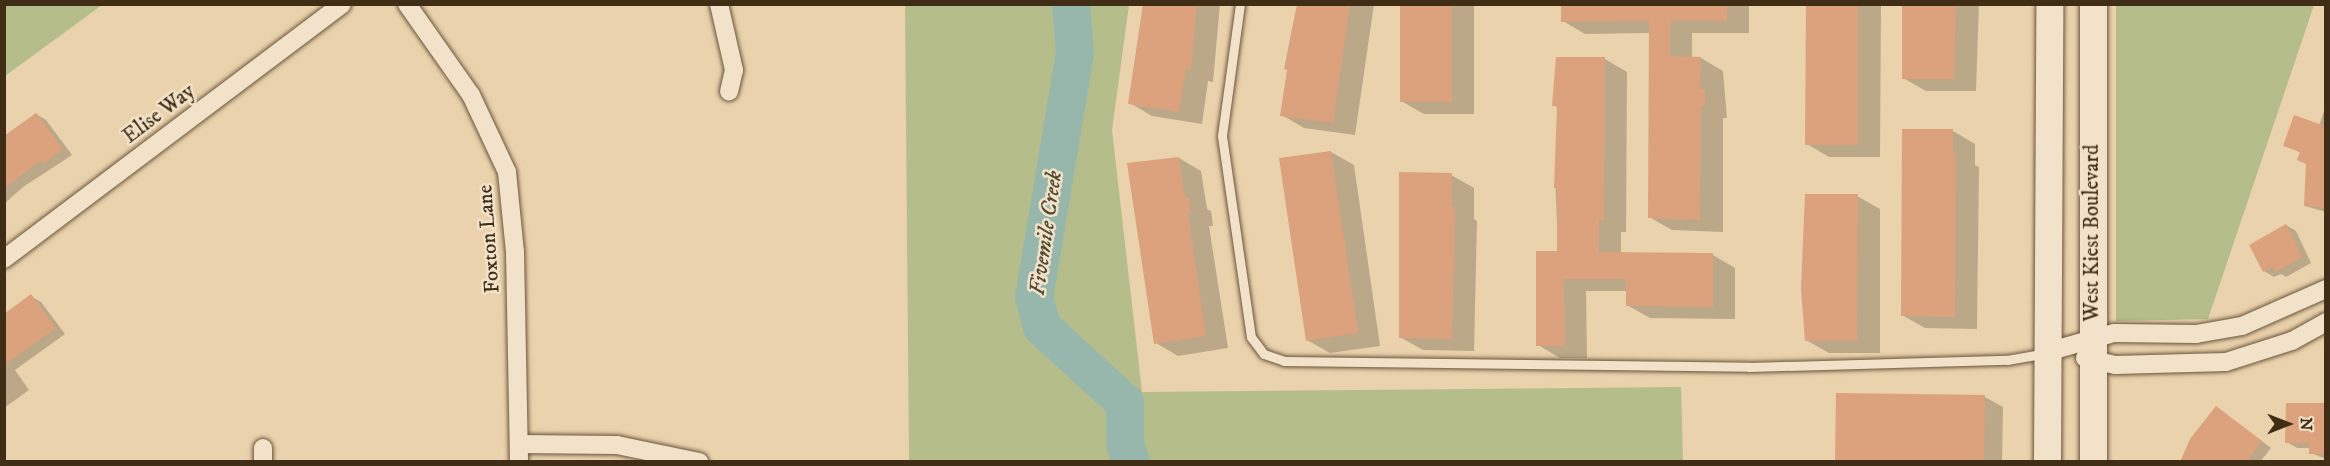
<!DOCTYPE html>
<html>
<head>
<meta charset="utf-8">
<style>
	body { margin:0 }
	#map { position:relative; width:2330px; height:466px; overflow:hidden; background:#ead2ac; font-family:"IM FELL DW Pica",serif }
	div>[style] { position:absolute }
	[style*='--x'] { left:calc(var(--x)*1px); top:calc(var(--y)*1px); width:calc(var(--w)*1px); rotate:calc(var(--a)*1deg) }
	.green>* { inset:0; background:#b5bd8b }
	.shadow>* { inset:0; background:#0003 }
	.river>* { height:38px; margin:-19px; padding:0 19px; transform-origin:19px; border-radius:19px; background:#98b7ac }
	.building>* { inset:0; background:#dca17d }
	.roads { filter:drop-shadow(0 0 2px #6a563c) drop-shadow(0 0 2px #6a563c) }
	.service>* { height:9px; margin:-4.5px; padding:0 4.5px; transform-origin:4.5px; border-radius:4.5px; background:#f1e2c9 }
	.minor>* { height:18px; margin:-9px; padding:0 9px; transform-origin:9px; border-radius:9px; background:#f1e2c9 }
	.secondary>* { height:27px; margin:-13.5px; padding:0 13.5px; transform-origin:13.5px; border-radius:13.5px; background:#f1e2c9 }
	span { translate:-50% -50%; white-space:nowrap; text-align:center; line-height:1.15; -webkit-text-stroke:5px #f1e2c9; paint-order:stroke }
	.street-label { font-size:21px; color:#3f2d16 }
	.water-label { font-size:22px; color:#514934; font-style:italic }
	.frame { position:absolute; inset:0; border:6px solid #3f2d16; pointer-events:none }
	.north { position:absolute; left:2258px; top:394px; width:60px; height:60px; -webkit-text-stroke:4px #f1e2c9; paint-order:stroke; rotate:90deg; font-size:16px; font-weight:700; line-height:24px; text-align:center; color:#3f2d16 }
	.north::after { content:''; display:block; margin:auto; width:21px; height:27px; background:#3f2d16; clip-path:polygon(50% 0,100% 100%,50% 72%,0 100%) }
</style>
</head>
<body>
<div id="map">
	<div class="green">
		<i style="clip-path:polygon(5px 4px,101px 4px,102px 5px,5px 76px)"></i>
		<i style="clip-path:polygon(905px 5px,1129px 5px,1112px 130px,1142px 392px,1681px 387px,1683px 461px,909px 461px)"></i>
		<i style="clip-path:polygon(2116px 5px,2314px 5px,2208px 319px,2116px 321px)"></i>
	</div>
	<div class="shadow">
		<i style="clip-path:polygon(1144px 4px,1220px 4px,1213px 82px,1208px 81px,1202px 124px,1152px 116px,1130px 103px)"></i>
		<i style="clip-path:polygon(1298px 4px,1374px 4px,1355px 135px,1304px 128px,1282px 115px)"></i>
		<i style="clip-path:polygon(1401px 4px,1474px 4px,1474px 114px,1424px 114px,1401px 101px)"></i>
		<i style="clip-path:polygon(1563px 4px,1749px 4px,1749px 33px,1692px 33px,1692px 58px,1701px 58px,1723px 71px,1727px 118px,1723px 118px,1723px 232px,1672px 230px,1649px 217px,1650px 33px,1585px 34px,1563px 21px)"></i>
		<i style="clip-path:polygon(1807px 4px,1881px 4px,1880px 157px,1829px 157px,1807px 144px)"></i>
		<i style="clip-path:polygon(1903px 4px,1979px 4px,1976px 91px,1926px 91px,1903px 78px)"></i>
		<i style="clip-path:polygon(1557px 59px,1605px 59px,1627px 72px,1626px 232px,1621px 232px,1621px 254px,1713px 255px,1735px 268px,1735px 319px,1650px 318px,1627px 305px,1628px 291px,1586px 291px,1587px 358px,1560px 358px,1538px 345px,1558px 252px,1555px 172px,1558px 108px,1553px 105px)"></i>
		<i style="clip-path:polygon(2326px 105px,2326px 212px,2305px 206px,2308px 165px,2301px 153px,2285px 145px,2319px 126px)"></i>
		<i style="clip-path:polygon(36px 114px,46px 120px,72px 155px,23px 187px,4px 204px,4px 136px)"></i>
		<i style="clip-path:polygon(1953px 131px,1975px 144px,1975px 165px,1979px 167px,1977px 329px,1925px 328px,1902px 315px)"></i>
		<i style="clip-path:polygon(1331px 152px,1354px 165px,1380px 346px,1330px 353px,1307px 340px,1281px 160px)"></i>
		<i style="clip-path:polygon(1179px 158px,1201px 171px,1207px 209px,1211px 211px,1213px 226px,1209px 226px,1228px 348px,1178px 356px,1156px 343px)"></i>
		<i style="clip-path:polygon(1451px 175px,1474px 188px,1474px 219px,1477px 221px,1474px 351px,1423px 350px,1400px 337px)"></i>
		<i style="clip-path:polygon(1857px 196px,1880px 209px,1880px 353px,1829px 353px,1806px 340px)"></i>
		<i style="clip-path:polygon(2286px 225px,2296px 231px,2311px 263px,2286px 277px,2281px 274px,2274px 277px,2264px 271px)"></i>
		<i style="clip-path:polygon(31px 296px,41px 302px,65px 334px,15px 370px,29px 390px,4px 408px,4px 316px)"></i>
		<i style="clip-path:polygon(1985px 397px,2003px 407px,2002px 462px,1837px 462px)"></i>
		<i style="clip-path:polygon(2287px 405px,2326px 405px,2326px 459px,2311px 453px,2311px 448px,2297px 448px,2287px 442px)"></i>
		<i style="clip-path:polygon(2216px 407px,2271px 448px,2260px 462px,2180px 462px)"></i>
	</div>
	<div class="river">
		<i style="--x:1071;--y:4;--w:49;--a:85.3"></i>
		<i style="--x:1075;--y:53;--w:247;--a:99.5"></i>
		<i style="--x:1034;--y:297;--w:31;--a:75"></i>
		<i style="--x:1042;--y:327;--w:113;--a:42.5"></i>
		<i style="--x:1125;--y:403;--w:41;--a:90"></i>
		<i style="--x:1125;--y:444;--w:19;--a:72"></i>
	</div>
	<div class="building">
		<i style="clip-path:polygon(1143px 4px,1197px 4px,1191px 70px,1186px 69px,1179px 112px,1128px 104px)"></i>
		<i style="clip-path:polygon(1297px 4px,1350px 4px,1333px 123px,1280px 116px,1287px 70px,1284px 69px)"></i>
		<i style="clip-path:polygon(1400px 4px,1452px 4px,1452px 102px,1400px 102px)"></i>
		<i style="clip-path:polygon(1561px 4px,1727px 4px,1727px 21px,1670px 21px,1670px 56px,1701px 57px,1700px 89px,1705px 89px,1705px 106px,1701px 106px,1700px 220px,1648px 218px,1649px 21px,1561px 22px)"></i>
		<i style="clip-path:polygon(1806px 4px,1858px 4px,1858px 145px,1805px 145px)"></i>
		<i style="clip-path:polygon(1902px 4px,1956px 4px,1954px 79px,1902px 79px)"></i>
		<i style="clip-path:polygon(1556px 57px,1605px 57px,1604px 220px,1599px 220px,1599px 252px,1713px 253px,1713px 307px,1626px 306px,1626px 279px,1564px 279px,1565px 346px,1536px 346px,1536px 251px,1557px 251px,1557px 188px,1554px 188px,1557px 106px,1552px 106px)"></i>
		<i style="clip-path:polygon(36px 113px,63px 149px,44px 164px,41px 160px,4px 188px,4px 136px)"></i>
		<i style="clip-path:polygon(2294px 115px,2325px 126px,2325px 208px,2304px 206px,2306px 164px,2297px 160px,2300px 152px,2283px 146px)"></i>
		<i style="clip-path:polygon(1902px 129px,1953px 129px,1953px 153px,1956px 153px,1955px 317px,1901px 316px)"></i>
		<i style="clip-path:polygon(1331px 151px,1358px 333px,1306px 341px,1279px 158px)"></i>
		<i style="clip-path:polygon(1179px 157px,1185px 198px,1189px 197px,1191px 214px,1188px 214px,1206px 336px,1154px 344px,1127px 163px)"></i>
		<i style="clip-path:polygon(1399px 172px,1452px 173px,1452px 207px,1455px 207px,1452px 339px,1399px 338px)"></i>
		<i style="clip-path:polygon(1805px 194px,1858px 194px,1857px 341px,1805px 341px,1801px 289px)"></i>
		<i style="clip-path:polygon(2286px 224px,2302px 257px,2275px 272px,2273px 267px,2263px 272px,2249px 245px)"></i>
		<i style="clip-path:polygon(31px 294px,56px 328px,4px 365px,4px 314px)"></i>
		<i style="clip-path:polygon(1836px 393px,1985px 395px,1984px 462px,1835px 462px)"></i>
		<i style="clip-path:polygon(2286px 403px,2325px 403px,2325px 454px,2309px 454px,2309px 443px,2285px 443px)"></i>
		<i style="clip-path:polygon(2216px 406px,2262px 441px,2246px 462px,2180px 462px,2190px 439px)"></i>
	</div>
	<div class="roads">
		<div class="service">
			<i style="--x:1240;--y:4;--w:133;--a:97.8"></i>
			<i style="--x:1222;--y:136;--w:203;--a:81.8"></i>
			<i style="--x:1251;--y:337;--w:21;--a:53"></i>
			<i style="--x:1264;--y:354;--w:21;--a:19"></i>
			<i style="--x:1284;--y:361;--w:465;--a:0.7"></i>
			<i style="--x:1749;--y:367;--w:258;--a:-1.6"></i>
			<i style="--x:2007;--y:360;--w:39;--a:-10"></i>
		</div>
		<div class="minor">
			<i style="--x:407;--y:4;--w:111;--a:54.9"></i>
			<i style="--x:471;--y:95;--w:85;--a:64.9"></i>
			<i style="--x:507;--y:172;--w:80;--a:84.3"></i>
			<i style="--x:515;--y:252;--w:210;--a:88.9"></i>
			<i style="--x:719;--y:4;--w:68;--a:77.2"></i>
			<i style="--x:734;--y:70;--w:22;--a:103"></i>
			<i style="--x:4;--y:259;--w:423;--a:-37"></i>
			<i style="--x:2047;--y:352;--w:70;--a:-15.8"></i>
			<i style="--x:2114;--y:333;--w:82;--a:0.7"></i>
			<i style="--x:2196;--y:334;--w:47;--a:-9.9"></i>
			<i style="--x:2242;--y:326;--w:92;--a:-23.8"></i>
			<i style="--x:2085;--y:358;--w:31;--a:13"></i>
			<i style="--x:2115;--y:365;--w:111;--a:-1.5"></i>
			<i style="--x:2226;--y:362;--w:69;--a:-17.7"></i>
			<i style="--x:2292;--y:341;--w:39;--a:-29"></i>
			<i style="--x:519;--y:444;--w:98;--a:0.6"></i>
			<i style="--x:617;--y:445;--w:84;--a:11.7"></i>
			<i style="--x:263;--y:448;--w:14;--a:90"></i>
		</div>
		<div class="secondary">
			<i style="--x:2093;--y:4;--w:458;--a:90"></i>
			<i style="--x:2047;--y:462;--w:458;--a:-89.7"></i>
		</div>
	</div>
	<div class="street-label">
		<span style="left:159px;top:114px;rotate:-37deg">Elise Way</span>
		<span style="left:2092px;top:233px;rotate:-90deg">West Kiest Boulevard</span>
		<span style="left:489px;top:239px;rotate:-94deg">Foxton Lane</span>
	</div>
	<div class="water-label">
		<span style="left:1046px;top:233px;rotate:-82deg">Fivemile Creek</span>
	</div>
	<div class="frame"></div>
	<div class="north">N</div>
</div>
</body>
</html>
